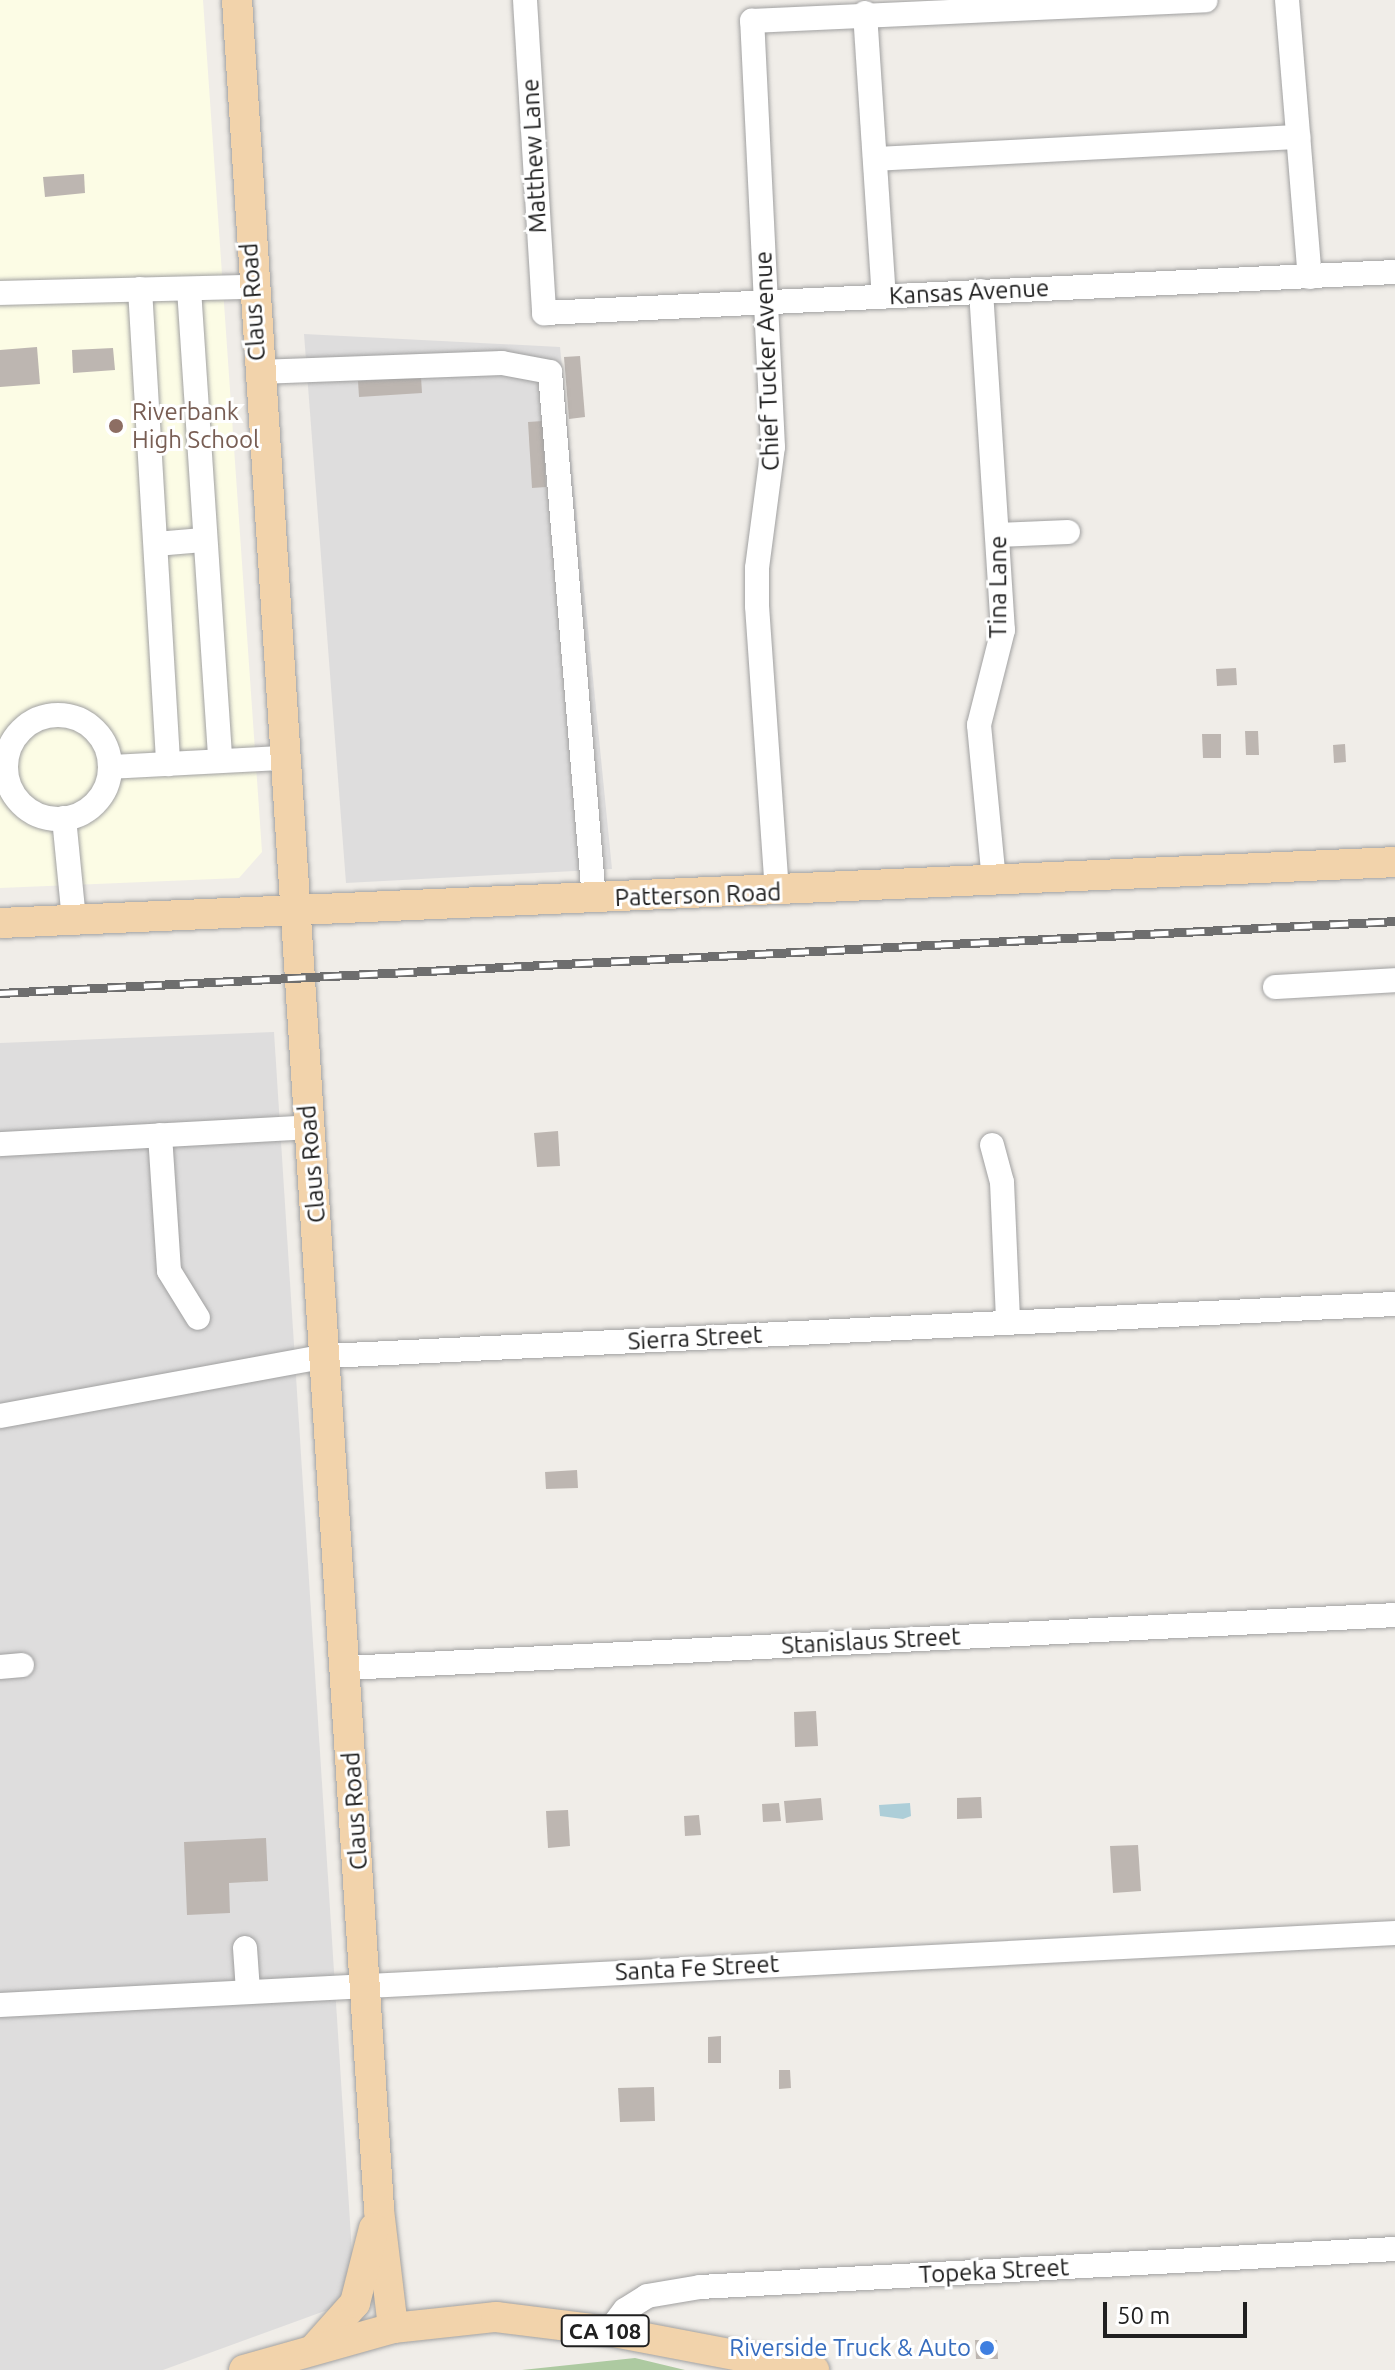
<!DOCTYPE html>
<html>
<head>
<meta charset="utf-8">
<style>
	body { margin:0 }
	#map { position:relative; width:1395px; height:2370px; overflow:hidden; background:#f0ede8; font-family:Ubuntu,sans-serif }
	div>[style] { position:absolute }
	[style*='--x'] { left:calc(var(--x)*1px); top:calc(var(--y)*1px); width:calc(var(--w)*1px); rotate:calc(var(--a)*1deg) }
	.residential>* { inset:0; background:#dedddd }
	.education>* { inset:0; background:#fcfce5 }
	.forest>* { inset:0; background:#adcaa1 }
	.water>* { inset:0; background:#adced8 }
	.building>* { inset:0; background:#bdb6b1 }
	.roads { filter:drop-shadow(0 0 2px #a1a1a1) drop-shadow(0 0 2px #a1a1a1) }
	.minor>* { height:24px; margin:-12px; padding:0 12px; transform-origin:12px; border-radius:12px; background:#fff }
	.minor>.ring { margin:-12px; padding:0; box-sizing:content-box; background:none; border:24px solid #fff; border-radius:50% }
	.major>* { height:30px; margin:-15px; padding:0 15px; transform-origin:15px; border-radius:15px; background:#f2d3ab }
	.rail>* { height:9px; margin-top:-4.5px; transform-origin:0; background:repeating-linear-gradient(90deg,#fff 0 18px,#6e6e6e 0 36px); box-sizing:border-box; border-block:2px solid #6e6e6e }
	.dots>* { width:22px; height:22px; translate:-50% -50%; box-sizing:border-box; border:4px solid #fff; border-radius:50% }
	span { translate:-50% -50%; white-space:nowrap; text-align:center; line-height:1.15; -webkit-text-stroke:6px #fff; paint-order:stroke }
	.shield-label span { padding:2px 6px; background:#fff; border:2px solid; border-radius:6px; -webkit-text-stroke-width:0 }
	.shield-label { font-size:22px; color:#202020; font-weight:700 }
	.street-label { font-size:24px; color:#202020 }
	.education-label { font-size:24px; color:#785e54 }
	.left { translate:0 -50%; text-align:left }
	.shop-label { font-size:24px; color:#366cbe }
	.right { translate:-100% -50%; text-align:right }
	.scale { position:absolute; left:1103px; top:2302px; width:144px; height:36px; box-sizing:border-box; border:4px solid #202020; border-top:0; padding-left:10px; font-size:24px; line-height:28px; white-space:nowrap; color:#202020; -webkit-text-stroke:6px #fff; paint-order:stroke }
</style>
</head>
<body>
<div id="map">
	<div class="residential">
		<i style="clip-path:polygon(304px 334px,560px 347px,612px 869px,346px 883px)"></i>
		<i style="clip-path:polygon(274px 1032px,355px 2300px,163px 2370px,0 2370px,0 1043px)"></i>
	</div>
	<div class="education">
		<i style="clip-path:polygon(0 0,203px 0,262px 852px,239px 878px,0 888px)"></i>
	</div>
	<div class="forest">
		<i style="clip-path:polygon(635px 2358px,685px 2370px,521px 2370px,522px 2370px)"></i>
	</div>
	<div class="water">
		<i style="clip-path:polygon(910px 1803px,911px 1816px,903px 1819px,880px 1816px,879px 1805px)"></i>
	</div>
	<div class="building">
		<i style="clip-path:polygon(84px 174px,85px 193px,45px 197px,43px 177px)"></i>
		<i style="clip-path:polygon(37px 347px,40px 384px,0 387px,0 350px)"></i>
		<i style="clip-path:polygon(113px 348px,115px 370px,73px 373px,72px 350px)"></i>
		<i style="clip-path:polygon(580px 356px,585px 417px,569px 419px,564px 357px)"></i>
		<i style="clip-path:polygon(421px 377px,422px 393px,359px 397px,358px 381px)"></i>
		<i style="clip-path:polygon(543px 421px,546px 487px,532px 488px,528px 422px)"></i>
		<i style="clip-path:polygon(1236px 668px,1237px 685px,1217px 686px,1216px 669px)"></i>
		<i style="clip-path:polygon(1245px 731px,1258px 731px,1259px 755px,1246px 755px)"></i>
		<i style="clip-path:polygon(1202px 734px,1221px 734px,1221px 758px,1203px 758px)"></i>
		<i style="clip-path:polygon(1345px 744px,1346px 762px,1334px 763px,1333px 745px)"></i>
		<i style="clip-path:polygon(558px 1131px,560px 1166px,537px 1167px,534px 1133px)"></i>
		<i style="clip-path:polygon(577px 1470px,578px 1488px,546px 1489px,545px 1472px)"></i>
		<i style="clip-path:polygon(816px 1711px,818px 1746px,795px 1747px,794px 1712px)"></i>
		<i style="clip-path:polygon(981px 1797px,982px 1818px,957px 1819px,957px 1798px)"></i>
		<i style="clip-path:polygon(821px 1798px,823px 1820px,786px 1823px,784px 1801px)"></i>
		<i style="clip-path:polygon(779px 1803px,781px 1821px,763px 1822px,762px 1804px)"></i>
		<i style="clip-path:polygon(568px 1810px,570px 1846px,548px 1848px,546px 1811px)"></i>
		<i style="clip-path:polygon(699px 1815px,701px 1835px,685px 1836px,684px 1816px)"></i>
		<i style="clip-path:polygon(266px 1838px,268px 1881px,229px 1883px,230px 1913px,187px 1915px,184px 1842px)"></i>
		<i style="clip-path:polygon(1138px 1845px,1141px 1891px,1113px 1893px,1110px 1846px)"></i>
		<i style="clip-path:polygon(721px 2036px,721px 2063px,708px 2063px,708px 2037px)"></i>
		<i style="clip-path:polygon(779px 2070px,790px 2070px,791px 2088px,779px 2089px)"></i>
		<i style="clip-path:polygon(654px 2087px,655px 2121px,620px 2122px,618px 2088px)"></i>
		<i style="clip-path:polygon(975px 2340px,997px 2340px,998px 2359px,976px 2359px)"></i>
	</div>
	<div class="roads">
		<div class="minor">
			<i style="--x:525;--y:0;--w:314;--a:86.5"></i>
			<i style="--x:544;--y:313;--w:852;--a:-2.76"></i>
			<i style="--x:1287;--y:0;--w:278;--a:85.3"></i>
			<i style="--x:865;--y:13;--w:284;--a:86.2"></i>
			<i style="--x:875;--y:159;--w:424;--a:-3"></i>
			<i style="--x:140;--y:289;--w:476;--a:86.6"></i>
			<i style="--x:189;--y:289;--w:473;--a:86.2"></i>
			<i style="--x:981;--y:291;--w:340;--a:86.3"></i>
			<i style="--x:1003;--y:630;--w:98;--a:104.2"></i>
			<i style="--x:979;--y:725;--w:157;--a:84.5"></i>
			<i style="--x:0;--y:293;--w:252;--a:-1.4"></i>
			<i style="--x:258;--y:372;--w:244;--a:-2.1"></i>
			<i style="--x:502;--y:363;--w:49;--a:10.6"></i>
			<i style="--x:550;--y:372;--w:529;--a:85.23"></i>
			<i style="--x:998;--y:535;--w:70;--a:-2.5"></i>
			<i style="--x:156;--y:544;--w:47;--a:-4.9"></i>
			<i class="ring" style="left:6px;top:715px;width:80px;height:80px"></i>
			<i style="--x:110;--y:767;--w:173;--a:-3"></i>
			<i style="--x:64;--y:818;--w:102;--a:84.4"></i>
			<i style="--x:777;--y:892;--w:287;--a:-94"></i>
			<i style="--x:757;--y:606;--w:38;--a:-90"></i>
			<i style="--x:757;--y:568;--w:122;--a:-82.5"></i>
			<i style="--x:773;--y:447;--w:427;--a:-92.8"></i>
			<i style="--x:752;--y:21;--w:454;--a:-2.6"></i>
			<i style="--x:1275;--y:987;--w:120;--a:-3.3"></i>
			<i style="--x:160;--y:1135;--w:136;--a:86.2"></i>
			<i style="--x:169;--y:1271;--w:55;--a:58.3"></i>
			<i style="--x:0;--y:1144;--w:309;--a:-3.1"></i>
			<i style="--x:992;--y:1145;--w:38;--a:75"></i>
			<i style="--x:1002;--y:1182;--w:140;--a:87.5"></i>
			<i style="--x:0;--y:1416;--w:332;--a:-10.4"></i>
			<i style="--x:327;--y:1356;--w:1069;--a:-2.79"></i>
			<i style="--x:0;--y:1667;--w:22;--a:-5"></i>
			<i style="--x:346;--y:1668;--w:1050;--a:-2.89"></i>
			<i style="--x:245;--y:1948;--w:43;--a:86"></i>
			<i style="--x:0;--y:2005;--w:1397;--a:-2.95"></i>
			<i style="--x:609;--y:2331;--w:26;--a:-53"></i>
			<i style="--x:625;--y:2310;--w:26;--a:-32"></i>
			<i style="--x:647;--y:2296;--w:54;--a:-9.6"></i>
			<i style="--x:700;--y:2287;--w:696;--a:-3.13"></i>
		</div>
		<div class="major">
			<i style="--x:237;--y:0;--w:2215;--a:86.32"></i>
			<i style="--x:379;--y:2210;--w:119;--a:83.2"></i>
			<i style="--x:0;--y:923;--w:1396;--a:-2.5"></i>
			<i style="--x:313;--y:2350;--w:63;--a:-48.2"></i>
			<i style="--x:355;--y:2303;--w:77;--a:-75.8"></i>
			<i style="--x:244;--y:2370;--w:155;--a:-15.7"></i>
			<i style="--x:393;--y:2328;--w:104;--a:-6.1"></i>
			<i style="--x:496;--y:2317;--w:114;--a:7.1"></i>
			<i style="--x:609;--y:2331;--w:209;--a:10.8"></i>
		</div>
	</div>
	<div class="rail">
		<i style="--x:0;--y:993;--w:1397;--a:-2.95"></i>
	</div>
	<div class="dots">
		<i style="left:116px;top:426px;background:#8d6e63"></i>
		<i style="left:987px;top:2348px;background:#3f7fe0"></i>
	</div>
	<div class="shield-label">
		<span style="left:605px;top:2331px">CA 108</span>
	</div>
	<div class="street-label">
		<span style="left:534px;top:156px;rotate:-93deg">Matthew Lane</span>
		<span style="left:969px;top:292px;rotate:-3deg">Kansas Avenue</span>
		<span style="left:253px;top:302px;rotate:-94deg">Claus Road</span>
		<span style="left:767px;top:361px;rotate:-92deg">Chief Tucker Avenue</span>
		<span style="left:998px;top:587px;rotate:-90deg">Tina Lane</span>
		<span style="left:698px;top:895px;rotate:-2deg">Patterson Road</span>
		<span style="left:312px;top:1164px;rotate:-95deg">Claus Road</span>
		<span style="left:695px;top:1338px;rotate:-3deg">Sierra Street</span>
		<span style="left:871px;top:1641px;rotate:-3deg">Stanislaus Street</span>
		<span style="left:355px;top:1811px;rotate:-94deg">Claus Road</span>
		<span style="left:697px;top:1968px;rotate:-3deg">Santa Fe Street</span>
		<span style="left:994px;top:2271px;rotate:-3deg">Topeka Street</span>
	</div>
	<div class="education-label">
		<span class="left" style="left:132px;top:426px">Riverbank<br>High School</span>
	</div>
	<div class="shop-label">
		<span class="right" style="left:971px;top:2348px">Riverside Truck &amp; Auto</span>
	</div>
	<div class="scale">50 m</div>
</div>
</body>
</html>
